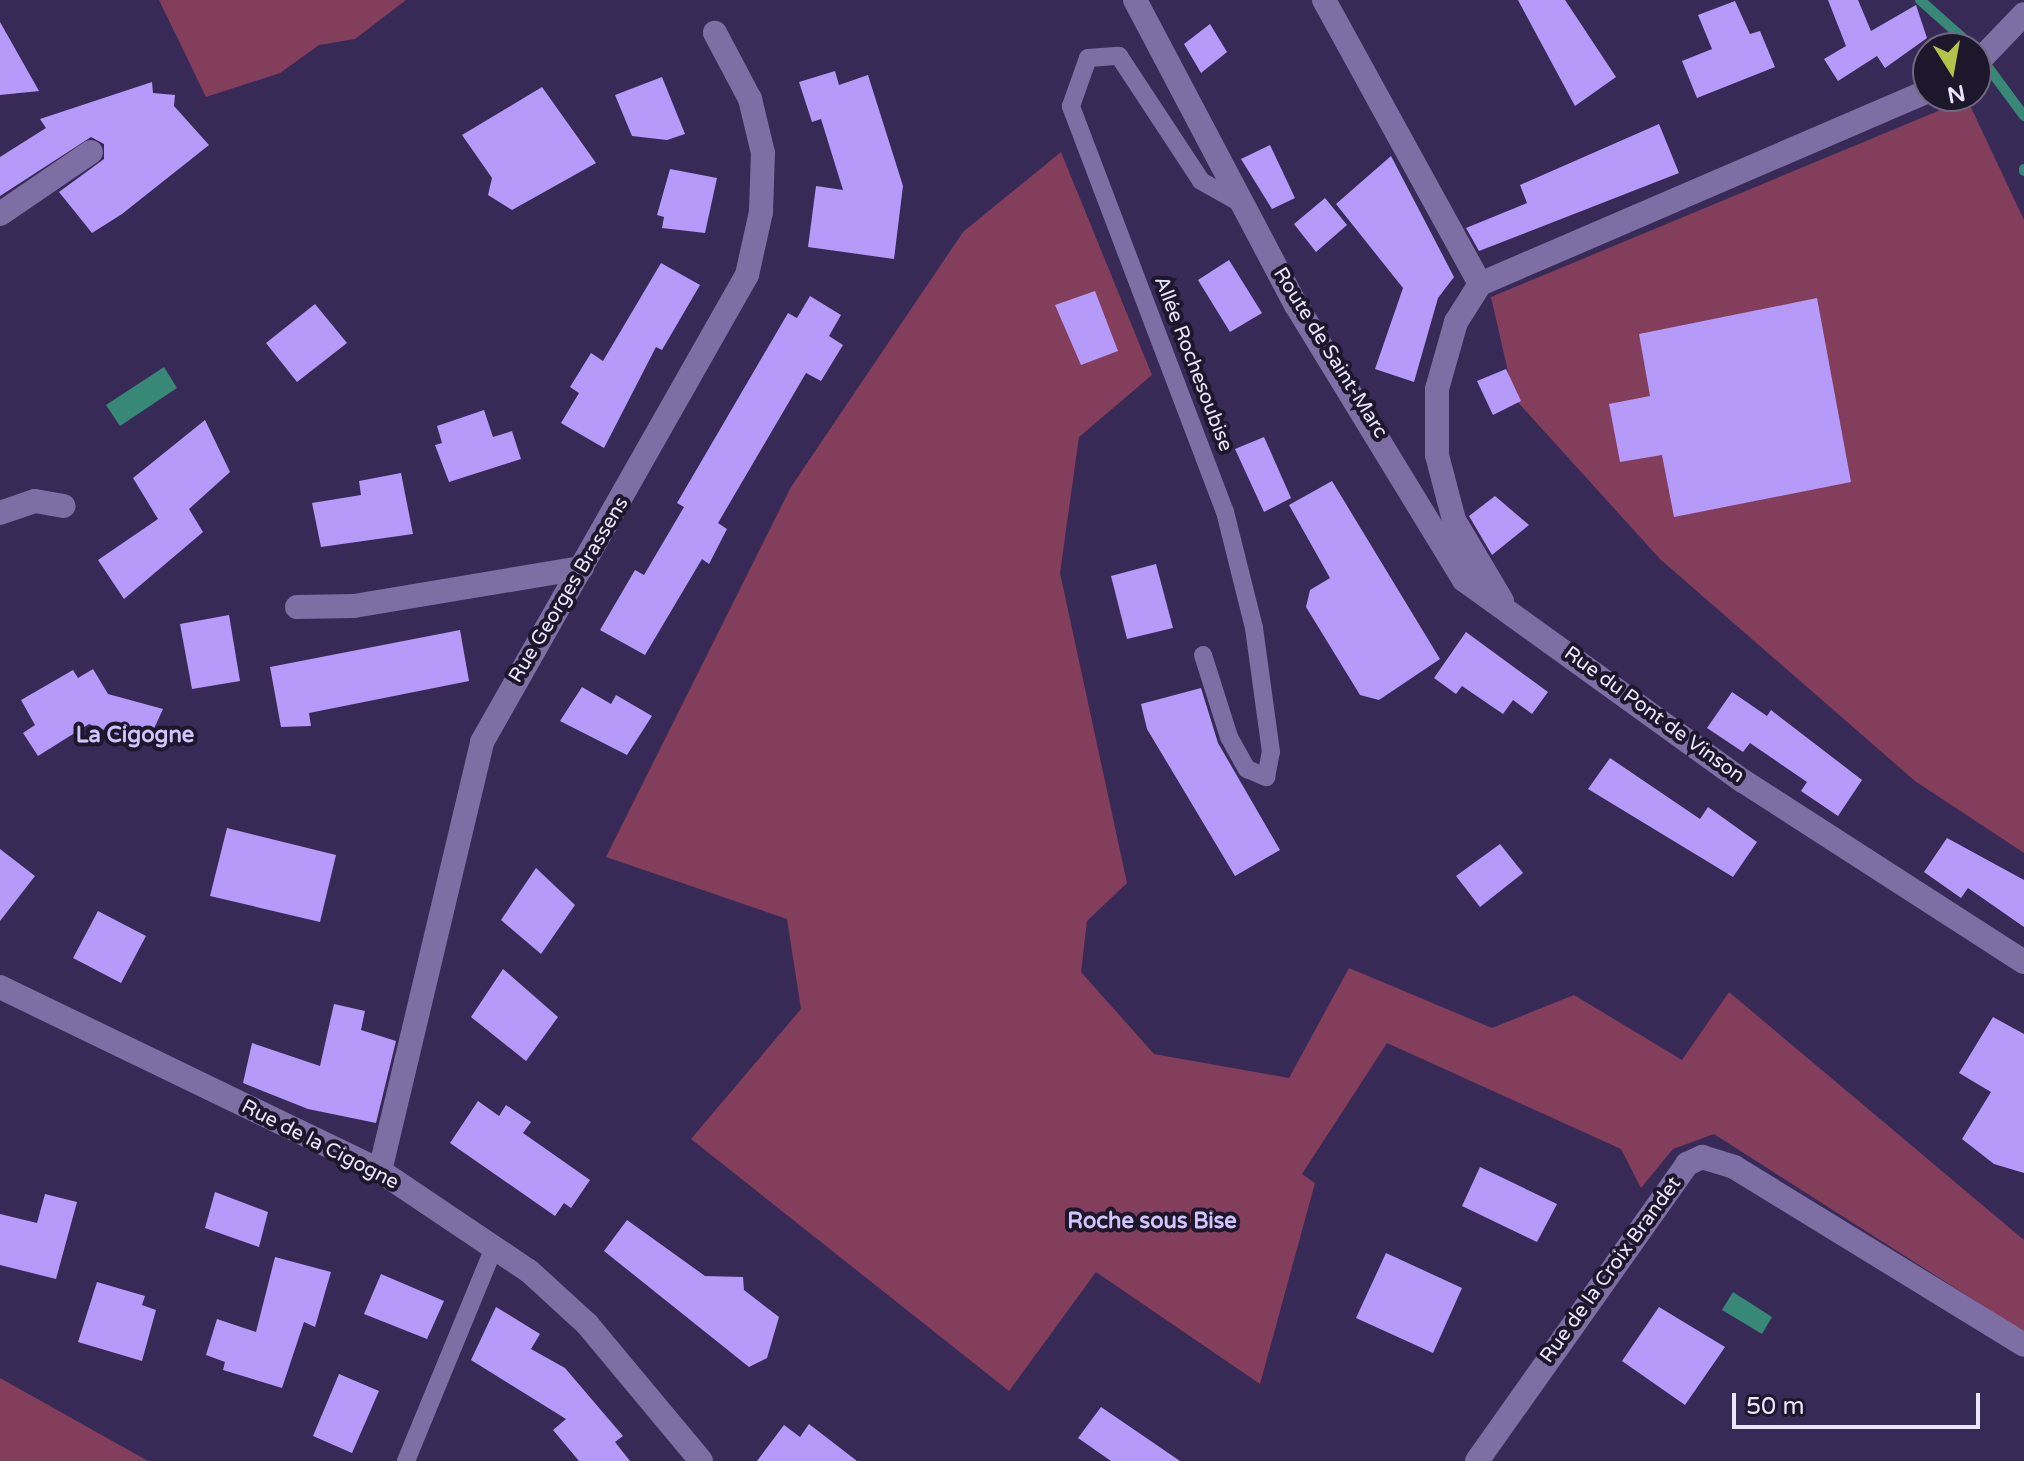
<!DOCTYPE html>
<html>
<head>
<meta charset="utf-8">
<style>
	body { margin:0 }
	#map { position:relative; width:2024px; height:1461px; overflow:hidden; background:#382a57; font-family:"Varela Round",sans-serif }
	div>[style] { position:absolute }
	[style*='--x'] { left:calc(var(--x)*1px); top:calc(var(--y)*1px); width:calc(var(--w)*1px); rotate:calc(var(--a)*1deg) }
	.green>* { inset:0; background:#823e5a }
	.water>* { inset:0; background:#388877 }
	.stream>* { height:10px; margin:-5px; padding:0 5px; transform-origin:5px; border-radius:5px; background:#388877 }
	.building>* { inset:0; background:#b69afa }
	.lane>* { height:18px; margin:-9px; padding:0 9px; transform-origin:9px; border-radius:9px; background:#7d6fa3 }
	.street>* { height:24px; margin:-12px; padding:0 12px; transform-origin:12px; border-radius:12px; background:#7d6fa3 }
	.secondary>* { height:24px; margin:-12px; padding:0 12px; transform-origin:12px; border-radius:12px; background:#7d6fa3 }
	span { translate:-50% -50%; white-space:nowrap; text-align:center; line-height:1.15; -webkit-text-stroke:8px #1d172c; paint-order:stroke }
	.street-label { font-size:20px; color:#ebe5fd }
	.neighbourhood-label { font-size:22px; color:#d2c4fc; font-weight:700 }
	.north { position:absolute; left:1912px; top:32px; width:80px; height:80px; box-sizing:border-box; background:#1d172c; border:2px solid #6f6980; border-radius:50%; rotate:169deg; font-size:22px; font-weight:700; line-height:32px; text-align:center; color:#ebe5fd }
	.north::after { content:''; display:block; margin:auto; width:28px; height:36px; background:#b3c24b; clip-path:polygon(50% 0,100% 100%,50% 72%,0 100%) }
	.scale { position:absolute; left:1732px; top:1393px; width:248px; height:36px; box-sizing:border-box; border:4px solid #ebe5fd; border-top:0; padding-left:10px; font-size:24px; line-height:28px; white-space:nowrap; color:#ebe5fd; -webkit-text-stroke:6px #1d172c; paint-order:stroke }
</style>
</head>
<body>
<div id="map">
	<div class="green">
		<i style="clip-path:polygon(159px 0,406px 0,355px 39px,319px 45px,280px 73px,206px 97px)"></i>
		<i style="clip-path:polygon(1967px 99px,2024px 220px,2024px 853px,1915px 781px,1660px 559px,1514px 398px,1491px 297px)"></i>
		<i style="clip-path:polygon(1061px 152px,1152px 375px,1079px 437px,1060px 573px,1127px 883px,1087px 921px,1081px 972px,1154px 1054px,1289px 1078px,1349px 968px,1492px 1028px,1574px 995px,1682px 1060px,1729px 992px,2024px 1240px,2024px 1332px,1714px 1134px,1673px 1149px,1641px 1188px,1621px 1149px,1387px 1043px,1302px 1174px,1315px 1183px,1260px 1384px,1096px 1272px,1009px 1391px,691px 1139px,801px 1009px,787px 919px,606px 857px,791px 487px,963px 232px)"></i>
		<i style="clip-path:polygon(0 1378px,148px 1461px,0 1461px)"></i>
	</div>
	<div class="water">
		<i style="clip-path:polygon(164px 367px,177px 388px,120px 426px,106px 405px)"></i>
		<i style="clip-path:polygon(1733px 1292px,1772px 1317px,1762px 1334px,1722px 1310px)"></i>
	</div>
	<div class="stream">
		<i style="--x:1920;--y:0;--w:72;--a:41.6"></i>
		<i style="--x:1982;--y:59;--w:71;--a:53.6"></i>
		<i style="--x:2024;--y:169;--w:2;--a:90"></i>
	</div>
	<div class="building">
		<i style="clip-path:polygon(1518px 0,1565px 0,1616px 77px,1575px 106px)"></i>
		<i style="clip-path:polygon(1828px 0,1858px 0,1871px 31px,1916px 5px,1927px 38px,1885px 68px,1877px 56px,1838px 81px,1824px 59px,1846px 46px)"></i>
		<i style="clip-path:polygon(1735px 1px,1750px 34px,1760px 31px,1775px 67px,1697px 98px,1682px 61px,1712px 49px,1698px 15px)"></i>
		<i style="clip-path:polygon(0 22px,39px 91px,0 95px)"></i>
		<i style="clip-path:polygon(1210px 24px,1227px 52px,1201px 73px,1184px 44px)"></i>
		<i style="clip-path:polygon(835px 71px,839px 85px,868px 75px,903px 186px,894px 259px,808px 247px,816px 186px,843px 190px,821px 119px,812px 122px,799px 82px)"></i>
		<i style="clip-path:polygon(662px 77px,685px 134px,667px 140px,632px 136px,615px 95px)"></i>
		<i style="clip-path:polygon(152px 82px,153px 93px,175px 95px,174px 106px,209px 145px,122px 214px,92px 233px,59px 192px,104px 159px,104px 144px,91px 137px,0 196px,0 157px,46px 128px,40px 119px)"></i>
		<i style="clip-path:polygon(542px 87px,596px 163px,512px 210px,488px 195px,492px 178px,462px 135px)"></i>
		<i style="clip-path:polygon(1659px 124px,1679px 173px,1479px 251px,1466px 228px,1527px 203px,1520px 185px)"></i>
		<i style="clip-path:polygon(1270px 145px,1295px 198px,1272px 209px,1241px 159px)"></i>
		<i style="clip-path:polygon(1391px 156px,1454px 277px,1438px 298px,1414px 382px,1375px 369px,1403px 288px,1336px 204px)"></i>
		<i style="clip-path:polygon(670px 169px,717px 178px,705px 233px,662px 228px,664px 217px,657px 215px)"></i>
		<i style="clip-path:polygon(1325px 198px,1347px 225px,1316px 252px,1294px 224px)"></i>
		<i style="clip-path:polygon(1229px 260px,1262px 313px,1230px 332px,1198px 280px)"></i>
		<i style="clip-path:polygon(661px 263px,700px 285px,662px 350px,656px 347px,604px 448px,561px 423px,579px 393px,570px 387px,591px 353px,603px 361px)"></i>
		<i style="clip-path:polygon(1095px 291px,1118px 351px,1081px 365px,1055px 305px)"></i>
		<i style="clip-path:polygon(810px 296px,841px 315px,829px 336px,843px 345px,821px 381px,806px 373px,718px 523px,727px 529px,709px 564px,702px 559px,645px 655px,600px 630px,635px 570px,644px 575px,684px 507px,677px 503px,788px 313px,797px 318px)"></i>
		<i style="clip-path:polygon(1817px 298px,1851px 482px,1674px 517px,1662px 455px,1620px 462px,1609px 404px,1650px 396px,1639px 334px)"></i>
		<i style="clip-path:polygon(315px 304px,347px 343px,297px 382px,266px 343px)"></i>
		<i style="clip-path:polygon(1506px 369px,1521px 401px,1493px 415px,1477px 381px)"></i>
		<i style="clip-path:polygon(484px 410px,493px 437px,512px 431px,521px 459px,449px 482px,435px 445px,442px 443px,437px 426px)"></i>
		<i style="clip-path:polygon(205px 420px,230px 472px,189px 509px,203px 532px,124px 599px,98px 560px,158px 519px,133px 478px)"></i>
		<i style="clip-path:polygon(1264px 437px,1291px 498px,1264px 512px,1235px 449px)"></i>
		<i style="clip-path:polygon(401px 473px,413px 534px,321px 547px,312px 503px,361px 495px,359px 481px)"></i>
		<i style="clip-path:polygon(1332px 481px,1440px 659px,1379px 700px,1360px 695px,1306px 607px,1310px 590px,1330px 578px,1289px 505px)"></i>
		<i style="clip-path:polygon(1495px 496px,1529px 525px,1492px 555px,1469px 516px)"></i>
		<i style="clip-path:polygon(1156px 564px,1173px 628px,1127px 639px,1111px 576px)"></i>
		<i style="clip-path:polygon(229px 615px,240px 681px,192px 689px,180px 624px)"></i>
		<i style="clip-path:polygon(460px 630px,469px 681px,309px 713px,311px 726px,281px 727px,270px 667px)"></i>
		<i style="clip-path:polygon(1466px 632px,1548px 692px,1532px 714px,1513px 700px,1503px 714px,1462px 686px,1456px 694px,1434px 678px)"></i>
		<i style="clip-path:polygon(93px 669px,108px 694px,163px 709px,146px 746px,89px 724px,38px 756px,23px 733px,35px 725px,21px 700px,73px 670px,78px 678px)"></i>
		<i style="clip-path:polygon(582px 687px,611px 704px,616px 695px,652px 716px,627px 755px,560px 721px)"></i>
		<i style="clip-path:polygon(1201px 688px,1218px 743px,1280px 850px,1235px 876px,1147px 729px,1141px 704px)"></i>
		<i style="clip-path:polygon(1732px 692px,1767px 716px,1771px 710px,1862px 780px,1838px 816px,1801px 791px,1807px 782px,1750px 743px,1743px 752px,1707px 728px)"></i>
		<i style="clip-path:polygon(1610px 758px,1700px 819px,1708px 807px,1757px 842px,1733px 877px,1588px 789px)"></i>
		<i style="clip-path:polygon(227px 828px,336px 855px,320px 922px,210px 896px)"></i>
		<i style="clip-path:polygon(1947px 838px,2024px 880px,2024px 927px,1968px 888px,1961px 898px,1924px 872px)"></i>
		<i style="clip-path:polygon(1500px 844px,1523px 873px,1480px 907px,1456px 876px)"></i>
		<i style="clip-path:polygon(0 849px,35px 876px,0 921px)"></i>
		<i style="clip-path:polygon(536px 868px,575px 905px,541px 954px,501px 920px)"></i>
		<i style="clip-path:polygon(98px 911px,146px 936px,121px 983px,73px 958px)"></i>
		<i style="clip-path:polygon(503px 969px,558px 1017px,526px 1061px,471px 1017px)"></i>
		<i style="clip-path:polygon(334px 1004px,365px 1011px,361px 1030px,396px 1041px,376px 1123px,308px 1109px,243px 1083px,252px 1043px,320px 1066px)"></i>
		<i style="clip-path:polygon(1993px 1017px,2024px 1034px,2024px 1173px,1994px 1164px,1962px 1139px,1991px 1092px,1959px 1073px)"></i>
		<i style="clip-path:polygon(478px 1101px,499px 1116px,506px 1105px,531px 1122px,523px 1133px,590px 1180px,571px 1208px,564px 1203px,555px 1216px,450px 1143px)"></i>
		<i style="clip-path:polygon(1480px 1167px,1557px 1204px,1537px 1242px,1462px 1206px)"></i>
		<i style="clip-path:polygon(215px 1192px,268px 1212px,259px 1247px,205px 1228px)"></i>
		<i style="clip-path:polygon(45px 1194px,77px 1202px,56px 1279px,0 1265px,0 1214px,37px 1223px)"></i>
		<i style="clip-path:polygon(627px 1220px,705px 1276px,743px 1277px,744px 1290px,779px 1317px,767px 1358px,749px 1367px,604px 1251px)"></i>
		<i style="clip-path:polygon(1386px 1253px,1462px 1288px,1433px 1353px,1356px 1318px)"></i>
		<i style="clip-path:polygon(275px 1257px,331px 1272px,315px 1327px,304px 1322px,282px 1388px,223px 1370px,225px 1362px,206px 1355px,217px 1319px,256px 1332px)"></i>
		<i style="clip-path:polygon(381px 1274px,444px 1301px,427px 1339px,364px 1314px)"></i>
		<i style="clip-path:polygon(97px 1282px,145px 1296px,142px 1305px,156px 1310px,142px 1361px,78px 1342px)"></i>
		<i style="clip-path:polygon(496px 1307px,540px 1334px,531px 1349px,565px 1368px,623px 1436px,615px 1442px,630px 1461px,579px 1461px,553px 1430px,566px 1419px,471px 1360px)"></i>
		<i style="clip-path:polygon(1659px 1307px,1725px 1347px,1685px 1405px,1622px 1361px)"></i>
		<i style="clip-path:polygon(339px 1374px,379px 1391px,352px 1453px,313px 1436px)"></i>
		<i style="clip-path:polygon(1101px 1407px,1180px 1461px,1111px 1461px,1078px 1438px)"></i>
		<i style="clip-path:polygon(809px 1424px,857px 1461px,757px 1461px,784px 1425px,800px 1437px)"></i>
	</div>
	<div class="lane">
		<i style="--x:1203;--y:655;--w:86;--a:72.4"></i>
		<i style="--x:1229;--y:737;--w:37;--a:61"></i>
		<i style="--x:1247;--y:769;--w:21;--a:23"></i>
		<i style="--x:1266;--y:777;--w:25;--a:-79"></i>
		<i style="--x:1271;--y:752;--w:125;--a:-97.8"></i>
		<i style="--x:1254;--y:628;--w:120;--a:-104"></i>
		<i style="--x:1225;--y:512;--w:434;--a:-110.8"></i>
		<i style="--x:1071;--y:106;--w:51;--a:-70.5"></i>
		<i style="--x:1088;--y:58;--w:31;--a:-4"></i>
		<i style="--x:1119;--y:56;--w:149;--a:56.7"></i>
		<i style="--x:1201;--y:181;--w:49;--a:29.2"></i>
		<i style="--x:406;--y:1461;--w:230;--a:-67.6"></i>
	</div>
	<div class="street">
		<i style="--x:1324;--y:0;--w:324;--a:61.2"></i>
		<i style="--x:1976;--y:64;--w:69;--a:-46.2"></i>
		<i style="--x:0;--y:214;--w:110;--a:-34.3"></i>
		<i style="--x:0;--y:513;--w:37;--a:-19"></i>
		<i style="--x:35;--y:501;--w:29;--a:10"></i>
		<i style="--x:1502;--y:601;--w:94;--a:-120.7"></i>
		<i style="--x:1454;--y:520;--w:67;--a:-104.7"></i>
		<i style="--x:1437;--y:455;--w:66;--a:-90"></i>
		<i style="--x:1437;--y:389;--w:70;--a:-74.2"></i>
		<i style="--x:1456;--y:322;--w:45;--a:-57.7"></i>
		<i style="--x:1480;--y:284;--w:488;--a:-23.3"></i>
		<i style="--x:297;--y:607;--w:57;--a:-1"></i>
		<i style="--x:354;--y:606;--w:231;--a:-9.5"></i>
		<i style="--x:380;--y:1171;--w:441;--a:-76.6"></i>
		<i style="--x:482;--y:742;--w:537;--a:-60.43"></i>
		<i style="--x:747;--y:275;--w:65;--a:-77.5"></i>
		<i style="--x:761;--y:212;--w:59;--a:-88.1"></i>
		<i style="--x:763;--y:153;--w:56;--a:-103.5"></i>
		<i style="--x:750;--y:99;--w:75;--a:-117.9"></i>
		<i style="--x:1477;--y:1461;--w:364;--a:-54.7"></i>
		<i style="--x:1687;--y:1164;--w:17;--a:-25"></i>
		<i style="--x:1702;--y:1157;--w:34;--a:17"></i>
		<i style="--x:1734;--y:1167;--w:340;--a:31.5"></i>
	</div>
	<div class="secondary">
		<i style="--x:1135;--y:0;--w:345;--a:62.2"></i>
		<i style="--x:1296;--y:305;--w:322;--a:58.6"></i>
		<i style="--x:1464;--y:580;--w:344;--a:35.8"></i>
		<i style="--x:1743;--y:781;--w:334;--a:32.8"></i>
		<i style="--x:0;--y:987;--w:422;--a:25.8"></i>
		<i style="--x:380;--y:1171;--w:179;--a:33.9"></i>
		<i style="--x:529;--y:1271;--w:79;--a:42.4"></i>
		<i style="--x:587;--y:1324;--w:178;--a:50.2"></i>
	</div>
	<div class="street-label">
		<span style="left:1330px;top:353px;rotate:58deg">Route de Saint-Marc</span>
		<span style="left:1193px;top:364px;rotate:69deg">Allée Rochesoubise</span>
		<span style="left:569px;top:590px;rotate:-59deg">Rue Georges Brassens</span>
		<span style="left:1654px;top:715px;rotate:36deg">Rue du Pont de Vinson</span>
		<span style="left:320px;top:1145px;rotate:27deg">Rue de la Cigogne</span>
		<span style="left:1611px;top:1270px;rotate:-54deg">Rue de la Croix Brandet</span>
	</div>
	<div class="neighbourhood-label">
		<span style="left:135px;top:736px">La Cigogne</span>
		<span style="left:1152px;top:1222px">Roche sous Bise</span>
	</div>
	<div class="north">N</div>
	<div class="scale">50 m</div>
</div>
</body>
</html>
